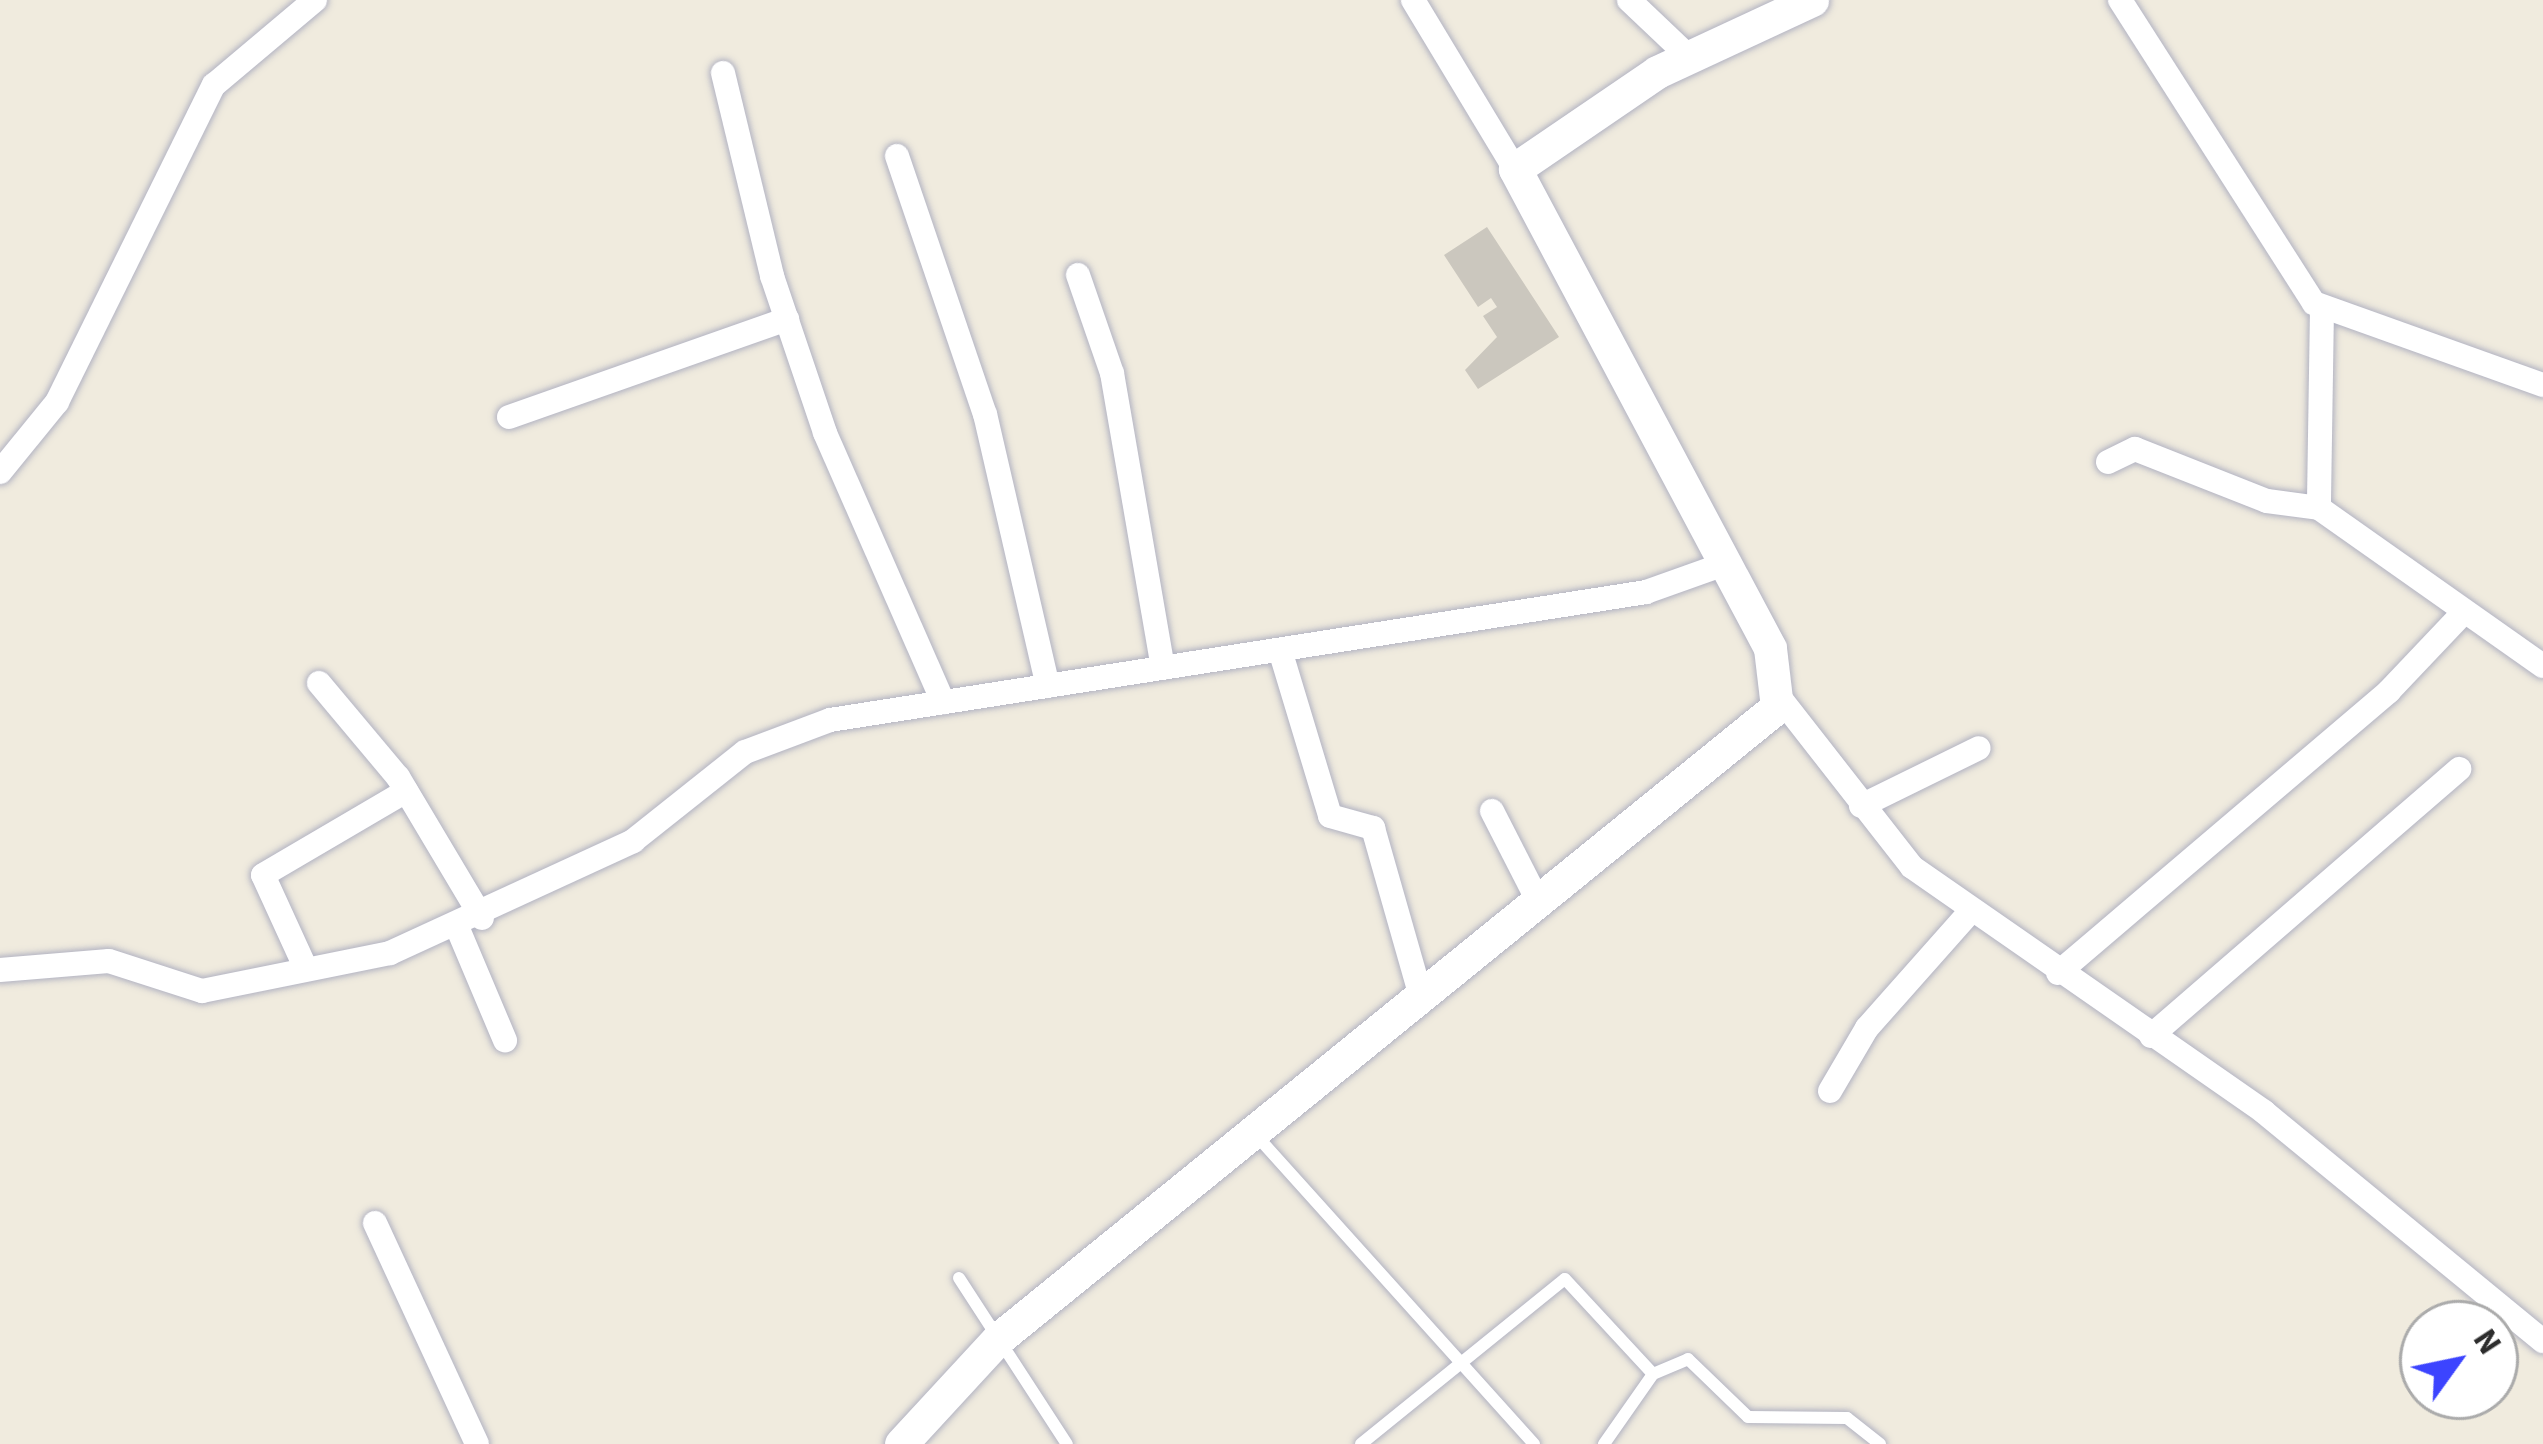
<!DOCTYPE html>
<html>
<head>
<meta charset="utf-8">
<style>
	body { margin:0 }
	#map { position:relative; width:2543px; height:1444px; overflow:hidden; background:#f0ebde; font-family:"Source Sans 3",sans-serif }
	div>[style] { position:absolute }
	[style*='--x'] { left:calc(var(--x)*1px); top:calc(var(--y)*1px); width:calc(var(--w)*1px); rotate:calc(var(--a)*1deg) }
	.building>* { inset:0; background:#cbc7be }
	.roads { filter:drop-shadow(0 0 3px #b2b3c2) drop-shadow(0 0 3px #b2b3c2) }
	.lane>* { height:12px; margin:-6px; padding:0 6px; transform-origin:6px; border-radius:6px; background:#fff }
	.street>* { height:24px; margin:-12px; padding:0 12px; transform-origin:12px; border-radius:12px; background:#fff }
	.secondary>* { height:33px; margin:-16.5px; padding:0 16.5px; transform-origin:16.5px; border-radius:16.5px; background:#fff }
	span { translate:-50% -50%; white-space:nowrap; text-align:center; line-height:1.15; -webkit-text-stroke:10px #fff; paint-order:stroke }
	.north { position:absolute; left:2399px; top:1300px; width:120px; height:120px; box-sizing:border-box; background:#fff; border:3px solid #ababab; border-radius:50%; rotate:57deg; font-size:33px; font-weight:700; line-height:48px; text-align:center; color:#2d2d2d }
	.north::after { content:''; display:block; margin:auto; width:42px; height:54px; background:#3c44ff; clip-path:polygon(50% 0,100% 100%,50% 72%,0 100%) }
</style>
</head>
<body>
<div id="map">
	<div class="building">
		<i style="clip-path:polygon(1487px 227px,1559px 337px,1478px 389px,1465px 370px,1497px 337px,1483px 316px,1497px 307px,1491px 298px,1478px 307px,1444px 255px)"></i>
	</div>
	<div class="roads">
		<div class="lane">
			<i style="--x:1255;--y:1134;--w:417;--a:48"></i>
			<i style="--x:959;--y:1278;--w:198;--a:57"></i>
			<i style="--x:1361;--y:1444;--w:262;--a:-39"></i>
			<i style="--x:1565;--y:1279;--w:129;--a:47.2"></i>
			<i style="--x:1653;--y:1374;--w:38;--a:-23"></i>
			<i style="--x:1688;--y:1359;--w:83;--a:44"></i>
			<i style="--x:1748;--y:1417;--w:99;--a:0.6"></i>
			<i style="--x:1847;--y:1418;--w:42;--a:38.2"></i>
			<i style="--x:1604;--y:1444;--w:85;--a:-55"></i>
		</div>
		<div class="street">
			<i style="--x:1413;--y:0;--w:197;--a:58.9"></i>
			<i style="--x:1629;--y:0;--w:83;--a:43.5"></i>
			<i style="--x:2120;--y:0;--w:360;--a:57.4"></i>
			<i style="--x:2314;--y:303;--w:243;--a:19.7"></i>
			<i style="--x:723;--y:73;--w:209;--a:76.4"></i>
			<i style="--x:772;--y:276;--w:166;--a:71.3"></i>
			<i style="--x:825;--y:433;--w:294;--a:66.3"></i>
			<i style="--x:897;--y:156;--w:273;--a:71.2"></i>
			<i style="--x:985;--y:414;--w:279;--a:77"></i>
			<i style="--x:1078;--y:275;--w:104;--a:70.9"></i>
			<i style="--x:1112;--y:373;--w:299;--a:80.2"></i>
			<i style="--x:2322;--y:309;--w:199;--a:90.9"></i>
			<i style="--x:2319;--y:508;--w:274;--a:35.2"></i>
			<i style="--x:509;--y:417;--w:295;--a:-19.4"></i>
			<i style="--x:2108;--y:462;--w:30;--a:-26"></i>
			<i style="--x:2135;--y:449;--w:142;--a:21.5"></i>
			<i style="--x:2267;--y:501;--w:52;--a:7.7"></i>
			<i style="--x:0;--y:472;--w:90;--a:-50.8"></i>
			<i style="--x:57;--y:402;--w:354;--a:-63.7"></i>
			<i style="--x:214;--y:85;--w:132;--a:-40.1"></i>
			<i style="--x:1280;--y:650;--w:173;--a:73.2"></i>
			<i style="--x:1330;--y:816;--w:45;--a:15.6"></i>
			<i style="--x:1373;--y:828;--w:175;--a:74.1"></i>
			<i style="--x:319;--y:683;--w:123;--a:50"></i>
			<i style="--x:398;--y:777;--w:164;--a:59.2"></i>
			<i style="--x:1780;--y:698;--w:214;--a:52"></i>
			<i style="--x:1912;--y:867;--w:429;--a:34.8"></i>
			<i style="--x:2264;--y:1112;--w:361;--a:39.4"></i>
			<i style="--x:1861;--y:806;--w:131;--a:-26.2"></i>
			<i style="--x:1492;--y:811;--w:103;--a:62.9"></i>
			<i style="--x:458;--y:929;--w:121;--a:67.1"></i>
			<i style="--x:306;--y:969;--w:103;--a:-114.6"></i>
			<i style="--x:263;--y:875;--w:166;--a:-30.4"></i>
			<i style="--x:0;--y:970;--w:109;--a:-4.7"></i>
			<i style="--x:109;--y:961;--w:98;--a:17.9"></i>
			<i style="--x:202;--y:991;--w:192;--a:-11.4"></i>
			<i style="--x:390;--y:953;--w:268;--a:-24.7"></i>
			<i style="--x:633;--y:841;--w:143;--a:-38.5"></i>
			<i style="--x:745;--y:752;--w:91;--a:-20.6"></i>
			<i style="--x:830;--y:720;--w:826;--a:-8.91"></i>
			<i style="--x:1646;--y:592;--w:81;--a:-19.6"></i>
			<i style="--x:2058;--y:973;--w:435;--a:-40.4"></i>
			<i style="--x:2389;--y:691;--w:109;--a:-46.5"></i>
			<i style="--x:2151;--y:1036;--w:408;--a:-40.9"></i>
			<i style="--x:1830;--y:1091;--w:73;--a:-59.6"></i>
			<i style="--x:1867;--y:1028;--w:154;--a:-48.4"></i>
			<i style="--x:375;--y:1223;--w:243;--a:65.2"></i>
		</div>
		<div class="secondary">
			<i style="--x:901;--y:1444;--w:143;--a:-47.3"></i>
			<i style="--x:998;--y:1339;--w:1003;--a:-39.05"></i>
			<i style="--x:1777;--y:707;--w:59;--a:-96.8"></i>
			<i style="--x:1770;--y:648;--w:543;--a:-118.03"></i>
			<i style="--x:1515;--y:169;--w:172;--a:-34.3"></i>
			<i style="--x:1657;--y:72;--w:171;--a:-24.9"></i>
		</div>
	</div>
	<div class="north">N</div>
</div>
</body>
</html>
